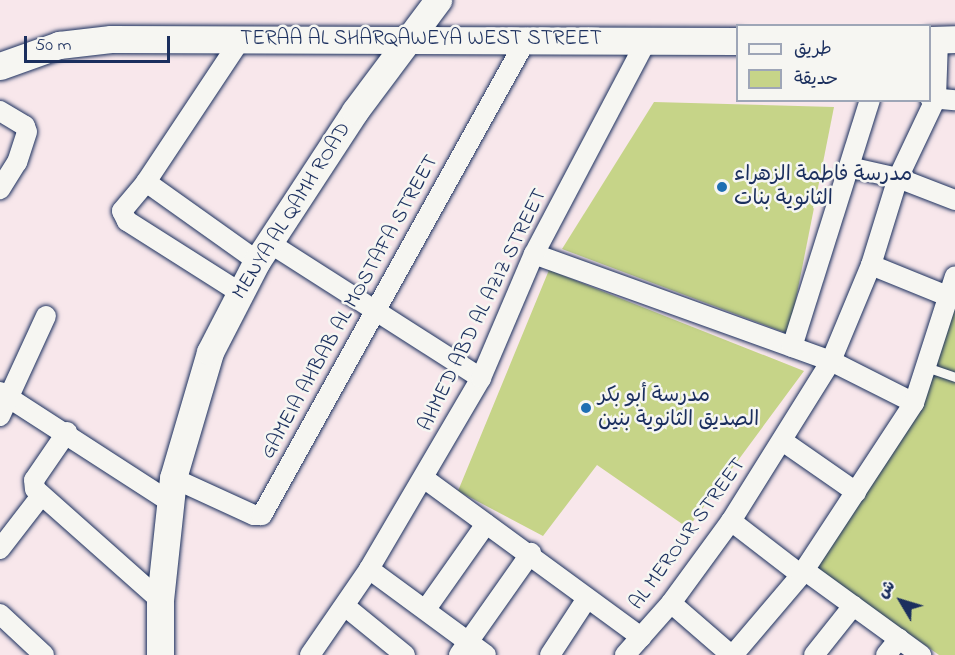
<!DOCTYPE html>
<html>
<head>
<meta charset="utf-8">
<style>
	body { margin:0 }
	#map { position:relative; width:955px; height:655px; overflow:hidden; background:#f8e7eb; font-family:"Indie Flower","Playpen Sans Arabic",sans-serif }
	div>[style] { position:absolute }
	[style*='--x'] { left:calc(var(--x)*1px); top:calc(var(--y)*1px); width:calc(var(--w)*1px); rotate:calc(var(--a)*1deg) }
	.green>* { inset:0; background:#c6d488 }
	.roads { filter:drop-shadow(0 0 2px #1b2f5e) drop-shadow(0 0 2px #1b2f5e) }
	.lane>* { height:9px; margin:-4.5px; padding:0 4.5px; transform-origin:4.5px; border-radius:4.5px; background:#f6f6f2 }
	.street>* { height:20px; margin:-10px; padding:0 10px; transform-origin:10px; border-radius:10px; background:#f6f6f2 }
	.secondary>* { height:27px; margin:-13.5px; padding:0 13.5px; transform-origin:13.5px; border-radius:13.5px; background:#f6f6f2 }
	.dots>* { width:16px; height:16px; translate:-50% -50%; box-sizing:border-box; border:3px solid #f6f6f2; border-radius:50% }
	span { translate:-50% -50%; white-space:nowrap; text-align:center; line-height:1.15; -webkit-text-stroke:5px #f6f6f2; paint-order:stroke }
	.street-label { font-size:21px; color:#1b2f5e }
	.poi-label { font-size:21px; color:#1b2f5e }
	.left { translate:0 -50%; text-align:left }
	.legend { position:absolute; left:736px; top:24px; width:195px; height:78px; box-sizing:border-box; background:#f6f6f2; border:2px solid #9ea6b7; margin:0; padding:8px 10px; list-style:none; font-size:18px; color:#1b2f5e }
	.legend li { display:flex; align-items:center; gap:12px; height:30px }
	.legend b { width:30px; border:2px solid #9ea6b7 }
	.north { position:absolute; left:871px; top:571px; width:60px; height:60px; -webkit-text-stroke:4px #f6f6f2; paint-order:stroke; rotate:308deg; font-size:16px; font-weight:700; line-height:24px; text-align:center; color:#1b2f5e }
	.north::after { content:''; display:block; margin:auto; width:21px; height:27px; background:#1b2f5e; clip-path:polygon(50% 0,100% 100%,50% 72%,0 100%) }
	.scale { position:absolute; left:24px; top:36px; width:146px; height:27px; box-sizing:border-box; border:3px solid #1b2f5e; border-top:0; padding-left:8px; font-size:18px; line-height:21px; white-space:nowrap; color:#1b2f5e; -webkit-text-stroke:4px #f6f6f2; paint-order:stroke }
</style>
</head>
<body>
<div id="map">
	<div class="green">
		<i style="clip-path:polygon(654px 102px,834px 107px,789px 334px,562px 249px)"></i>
		<i style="clip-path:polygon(549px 270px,804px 371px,688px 528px,597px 465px,543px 536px,458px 491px)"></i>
		<i style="clip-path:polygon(955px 307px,955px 655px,939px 655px,817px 569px)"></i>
	</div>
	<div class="roads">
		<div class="lane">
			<i style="--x:926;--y:367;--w:31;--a:19"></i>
		</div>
		<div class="street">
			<i style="--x:930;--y:98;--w:25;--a:5"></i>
			<i style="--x:0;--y:111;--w:29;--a:31"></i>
			<i style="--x:25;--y:126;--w:6;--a:72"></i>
			<i style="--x:27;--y:132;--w:32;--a:108"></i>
			<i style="--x:17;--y:162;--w:32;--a:122"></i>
			<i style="--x:849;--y:167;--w:50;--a:12.7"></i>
			<i style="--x:898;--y:178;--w:61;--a:21.1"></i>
			<i style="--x:146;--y:182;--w:172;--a:-56.4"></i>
			<i style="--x:268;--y:242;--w:253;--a:32.6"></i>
			<i style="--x:534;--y:254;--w:316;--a:19.8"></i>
			<i style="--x:831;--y:361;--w:93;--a:26.8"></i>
			<i style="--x:871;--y:265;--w:85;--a:22.1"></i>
			<i style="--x:239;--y:292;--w:133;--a:-147.6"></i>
			<i style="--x:127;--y:221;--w:11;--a:-117"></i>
			<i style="--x:122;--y:211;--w:38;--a:-50"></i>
			<i style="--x:146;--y:182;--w:136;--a:35.4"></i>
			<i style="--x:792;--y:347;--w:259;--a:-72.5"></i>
			<i style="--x:0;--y:392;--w:202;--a:32.9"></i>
			<i style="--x:0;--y:416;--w:110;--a:-65.3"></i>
			<i style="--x:67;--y:432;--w:58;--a:124.5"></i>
			<i style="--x:34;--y:480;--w:9;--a:84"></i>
			<i style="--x:35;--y:489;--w:167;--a:41.6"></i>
			<i style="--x:784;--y:442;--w:88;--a:34.8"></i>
			<i style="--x:173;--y:478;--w:89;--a:24.6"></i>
			<i style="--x:254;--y:515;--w:8;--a:0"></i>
			<i style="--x:262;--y:515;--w:546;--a:-60.95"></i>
			<i style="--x:425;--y:479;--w:268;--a:36.2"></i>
			<i style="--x:731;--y:521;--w:88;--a:37.6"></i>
			<i style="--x:0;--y:549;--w:67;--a:-52.3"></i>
			<i style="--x:369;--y:569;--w:145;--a:36.3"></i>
			<i style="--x:804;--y:570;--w:145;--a:36"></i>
			<i style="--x:671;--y:603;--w:79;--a:40.9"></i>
			<i style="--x:346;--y:607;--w:76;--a:39.1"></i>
			<i style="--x:426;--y:609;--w:104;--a:-54.8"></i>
			<i style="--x:0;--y:614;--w:60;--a:43"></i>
			<i style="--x:310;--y:655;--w:104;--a:-55.5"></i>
			<i style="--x:369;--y:569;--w:221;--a:-59.6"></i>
			<i style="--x:481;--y:378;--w:135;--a:-66.9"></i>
			<i style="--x:534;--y:254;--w:242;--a:-62.2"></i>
			<i style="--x:459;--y:655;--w:125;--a:-54.8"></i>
			<i style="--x:550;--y:655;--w:66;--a:-56.8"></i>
			<i style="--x:625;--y:655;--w:69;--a:-48.5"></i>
			<i style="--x:671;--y:603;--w:102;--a:-53.8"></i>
			<i style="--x:731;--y:521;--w:189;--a:-58"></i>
			<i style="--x:831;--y:361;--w:104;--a:-67.4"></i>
			<i style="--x:871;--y:265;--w:91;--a:-72.8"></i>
			<i style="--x:898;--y:178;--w:89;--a:-64.6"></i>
			<i style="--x:936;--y:98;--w:58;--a:-88"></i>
			<i style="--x:733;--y:655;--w:105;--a:-49.6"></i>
			<i style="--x:801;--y:575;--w:206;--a:-56.7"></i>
			<i style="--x:914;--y:403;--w:133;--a:-72.1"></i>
			<i style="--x:814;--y:655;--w:63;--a:-51.5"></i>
			<i style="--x:886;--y:655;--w:21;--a:-51"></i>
		</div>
		<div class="secondary">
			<i style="--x:930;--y:40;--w:25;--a:-2"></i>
			<i style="--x:0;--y:66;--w:63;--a:-19.6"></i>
			<i style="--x:59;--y:45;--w:52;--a:-6.6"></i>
			<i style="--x:111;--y:39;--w:627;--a:0.18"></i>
			<i style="--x:160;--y:655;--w:55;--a:-90"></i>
			<i style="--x:160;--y:600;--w:123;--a:-83.9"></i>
			<i style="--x:173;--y:478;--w:131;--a:-73.6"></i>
			<i style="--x:210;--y:352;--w:102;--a:-62.7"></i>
			<i style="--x:257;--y:261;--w:179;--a:-56.8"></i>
			<i style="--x:355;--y:111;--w:139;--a:-53.2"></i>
		</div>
	</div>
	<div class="dots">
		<i style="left:722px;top:187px;background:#1f6fb2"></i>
		<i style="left:586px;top:408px;background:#1f6fb2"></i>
	</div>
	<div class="street-label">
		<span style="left:421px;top:39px">TERAA AL SHARQAWEYA WEST STREET</span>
		<span style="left:292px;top:211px;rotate:-58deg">MENYA AL QAMH ROAD</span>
		<span style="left:350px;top:307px;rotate:-61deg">GAMEIA AHBAB AL MOSTAFA STREET</span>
		<span style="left:483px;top:310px;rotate:-64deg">AHMED ABD AL AZIZ STREET</span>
		<span style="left:688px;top:534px;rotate:-54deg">AL MEROUR STREET</span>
	</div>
	<div class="poi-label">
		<span class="left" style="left:734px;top:187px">مدرسة فاطمة الزهراء<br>الثانوية بنات</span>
		<span class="left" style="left:598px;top:408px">مدرسة أبو بكر<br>الصديق الثانوية بنين</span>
	</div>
	<ul class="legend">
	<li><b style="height:8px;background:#f6f6f2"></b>طريق</li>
	<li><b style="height:16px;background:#c6d488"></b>حديقة</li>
	</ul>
	<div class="north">ش</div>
	<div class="scale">50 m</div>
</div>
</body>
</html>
